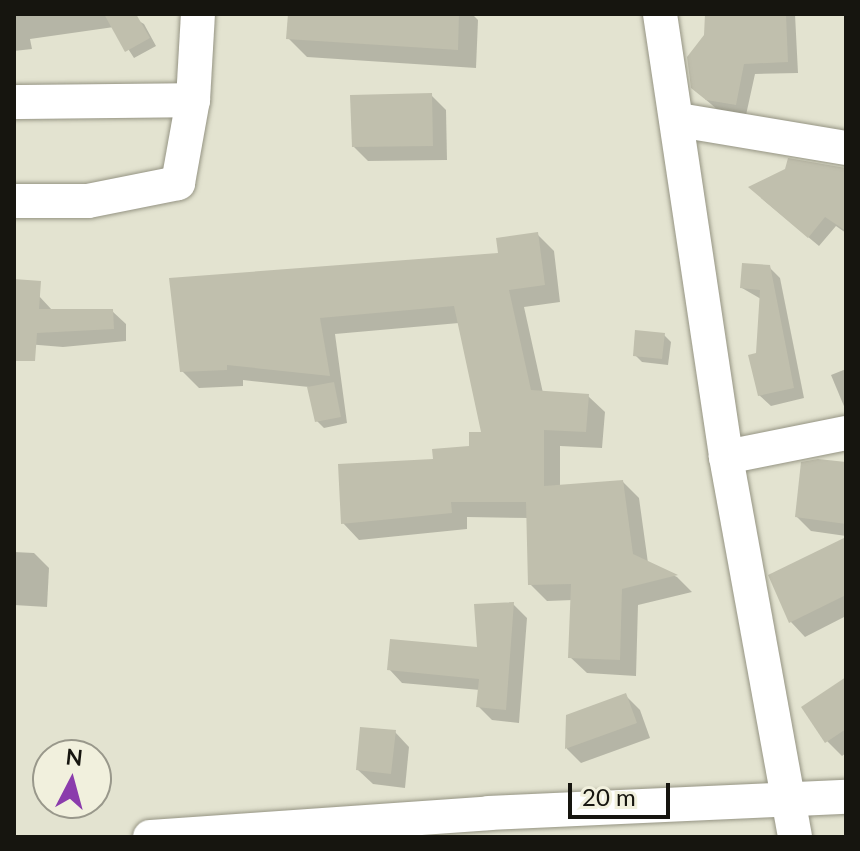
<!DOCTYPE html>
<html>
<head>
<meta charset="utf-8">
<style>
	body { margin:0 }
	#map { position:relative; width:860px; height:851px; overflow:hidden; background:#e3e3d0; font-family:Lato,sans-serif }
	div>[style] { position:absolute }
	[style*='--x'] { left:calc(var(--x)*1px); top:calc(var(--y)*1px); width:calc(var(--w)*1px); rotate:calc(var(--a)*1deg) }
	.shadow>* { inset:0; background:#0003 }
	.building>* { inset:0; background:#c0bfad }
	.roads { filter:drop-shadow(0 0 2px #959483) drop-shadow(0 0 2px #959483) }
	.minor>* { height:34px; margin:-17px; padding:0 17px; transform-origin:17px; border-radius:17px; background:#fff }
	span { translate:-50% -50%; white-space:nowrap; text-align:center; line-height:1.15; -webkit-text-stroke:8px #f1f0dd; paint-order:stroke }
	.frame { position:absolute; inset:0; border:16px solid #16150f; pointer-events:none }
	.north { position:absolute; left:32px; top:739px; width:80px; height:80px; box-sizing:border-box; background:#f1f0dd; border:2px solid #99988b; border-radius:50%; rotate:6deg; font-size:22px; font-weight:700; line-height:32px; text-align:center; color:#16150f }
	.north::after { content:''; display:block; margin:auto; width:28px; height:36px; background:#8b3cac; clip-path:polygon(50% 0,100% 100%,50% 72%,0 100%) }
	.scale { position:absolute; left:568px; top:783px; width:102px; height:36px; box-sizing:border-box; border:4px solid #16150f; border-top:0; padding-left:10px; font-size:24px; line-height:28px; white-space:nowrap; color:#16150f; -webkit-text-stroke:6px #f1f0dd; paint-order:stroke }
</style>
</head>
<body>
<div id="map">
	<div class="shadow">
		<i style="clip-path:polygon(14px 14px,127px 14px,144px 24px,156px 46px,134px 58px,114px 27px,30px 39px,32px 49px,14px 51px)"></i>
		<i style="clip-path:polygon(290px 14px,472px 14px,478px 20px,476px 68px,307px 57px,288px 38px)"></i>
		<i style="clip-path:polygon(706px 14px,795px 14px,798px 73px,755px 74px,746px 115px,718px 110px,705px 99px)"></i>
		<i style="clip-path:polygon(431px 95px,446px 110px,447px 160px,368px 161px,354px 147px)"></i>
		<i style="clip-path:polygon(846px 169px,846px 233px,836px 226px,819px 246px,761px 198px)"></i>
		<i style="clip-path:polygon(537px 234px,554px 251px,560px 302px,524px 307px,543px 393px,588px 396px,605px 412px,602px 448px,560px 446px,560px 487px,623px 482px,639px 498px,648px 563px,677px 577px,692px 592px,638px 605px,636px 676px,587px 673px,570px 657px,573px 600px,547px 601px,530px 584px,529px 518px,467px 517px,467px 529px,359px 540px,343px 523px,435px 461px,471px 448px,484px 434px,459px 323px,335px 334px,347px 423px,324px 428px,317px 421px,309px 387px,243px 380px,243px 386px,199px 388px,182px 371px,171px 280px,500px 255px)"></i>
		<i style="clip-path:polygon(769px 267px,780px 278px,804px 398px,771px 406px,759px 395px,761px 299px,742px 288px)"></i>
		<i style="clip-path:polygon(39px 296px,52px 310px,112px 311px,126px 324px,126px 341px,63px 347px,14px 343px,14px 297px)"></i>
		<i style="clip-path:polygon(664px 335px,671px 342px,668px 365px,642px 362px,635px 355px)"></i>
		<i style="clip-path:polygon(846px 369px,846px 411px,831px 375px)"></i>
		<i style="clip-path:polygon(846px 466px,846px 536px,811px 531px,797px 517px)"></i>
		<i style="clip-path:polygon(846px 539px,846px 616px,805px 637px,791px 622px,770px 576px)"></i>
		<i style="clip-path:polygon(14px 552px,34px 553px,49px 568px,47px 607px,14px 605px)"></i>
		<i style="clip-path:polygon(513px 604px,527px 618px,519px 723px,492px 720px,478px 706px,480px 690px,402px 683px,389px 669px,479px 649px)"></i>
		<i style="clip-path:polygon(846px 685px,846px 753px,842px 756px,827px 741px)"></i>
		<i style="clip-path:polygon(625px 695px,640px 710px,650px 738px,581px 763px,567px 749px,568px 716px)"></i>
		<i style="clip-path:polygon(395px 732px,409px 747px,405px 788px,373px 784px,358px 770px)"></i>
	</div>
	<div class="building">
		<i style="clip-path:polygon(104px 14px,136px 14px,150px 38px,125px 52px)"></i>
		<i style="clip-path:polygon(288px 14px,459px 14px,458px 50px,286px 39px)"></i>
		<i style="clip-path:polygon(705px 14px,786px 14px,788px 62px,744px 64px,736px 105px,706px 100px,691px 88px,687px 57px,704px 35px)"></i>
		<i style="clip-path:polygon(432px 93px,433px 146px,352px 147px,350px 95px)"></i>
		<i style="clip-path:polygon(788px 158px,846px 168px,846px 231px,825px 217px,808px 238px,748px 187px,785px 169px)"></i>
		<i style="clip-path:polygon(538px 232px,545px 285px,509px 290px,531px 390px,589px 394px,586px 432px,544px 430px,544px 486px,623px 480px,633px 554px,678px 575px,622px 589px,620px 660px,568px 658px,571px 584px,528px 585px,526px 502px,451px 502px,452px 513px,341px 524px,338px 464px,433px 459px,432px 449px,469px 446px,469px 432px,481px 432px,454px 306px,320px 318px,330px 376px,227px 365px,227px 370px,180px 372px,169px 278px,498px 253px,496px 238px)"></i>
		<i style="clip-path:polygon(742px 263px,770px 265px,794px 388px,758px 396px,748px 355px,756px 353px,760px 290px,740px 288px)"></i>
		<i style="clip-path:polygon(14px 279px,41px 281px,39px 309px,113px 309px,114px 329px,37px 333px,35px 361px,14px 361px)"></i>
		<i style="clip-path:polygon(635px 330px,665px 333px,662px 359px,633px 356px)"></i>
		<i style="clip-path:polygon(334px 382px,341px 417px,315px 422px,307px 387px)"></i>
		<i style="clip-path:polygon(818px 459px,846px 462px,846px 524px,795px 517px,801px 462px)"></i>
		<i style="clip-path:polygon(846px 537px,846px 595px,789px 623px,768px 575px)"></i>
		<i style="clip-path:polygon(514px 602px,506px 710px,476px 707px,479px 679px,387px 670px,390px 639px,477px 647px,474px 604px)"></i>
		<i style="clip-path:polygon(846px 677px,846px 729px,825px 743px,801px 707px)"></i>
		<i style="clip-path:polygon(626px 693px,637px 723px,565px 749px,566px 715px)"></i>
		<i style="clip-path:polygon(360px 727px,396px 730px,391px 774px,356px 770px)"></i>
	</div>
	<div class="roads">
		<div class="minor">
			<i style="--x:660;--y:14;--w:448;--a:81.5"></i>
			<i style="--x:726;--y:457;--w:386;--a:79.7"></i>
			<i style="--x:14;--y:102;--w:179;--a:-0.6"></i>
			<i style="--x:193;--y:100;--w:86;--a:-86.7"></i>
			<i style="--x:679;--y:120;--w:169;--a:9.5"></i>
			<i style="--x:14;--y:201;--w:74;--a:0"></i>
			<i style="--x:88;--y:201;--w:92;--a:-11.3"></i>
			<i style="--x:178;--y:183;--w:84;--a:-79.8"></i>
			<i style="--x:726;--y:457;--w:122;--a:-11.3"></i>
			<i style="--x:150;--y:837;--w:340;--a:-4"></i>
			<i style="--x:489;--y:813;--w:357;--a:-2.6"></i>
		</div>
	</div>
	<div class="frame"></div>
	<div class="north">N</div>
	<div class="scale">20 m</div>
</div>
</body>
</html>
